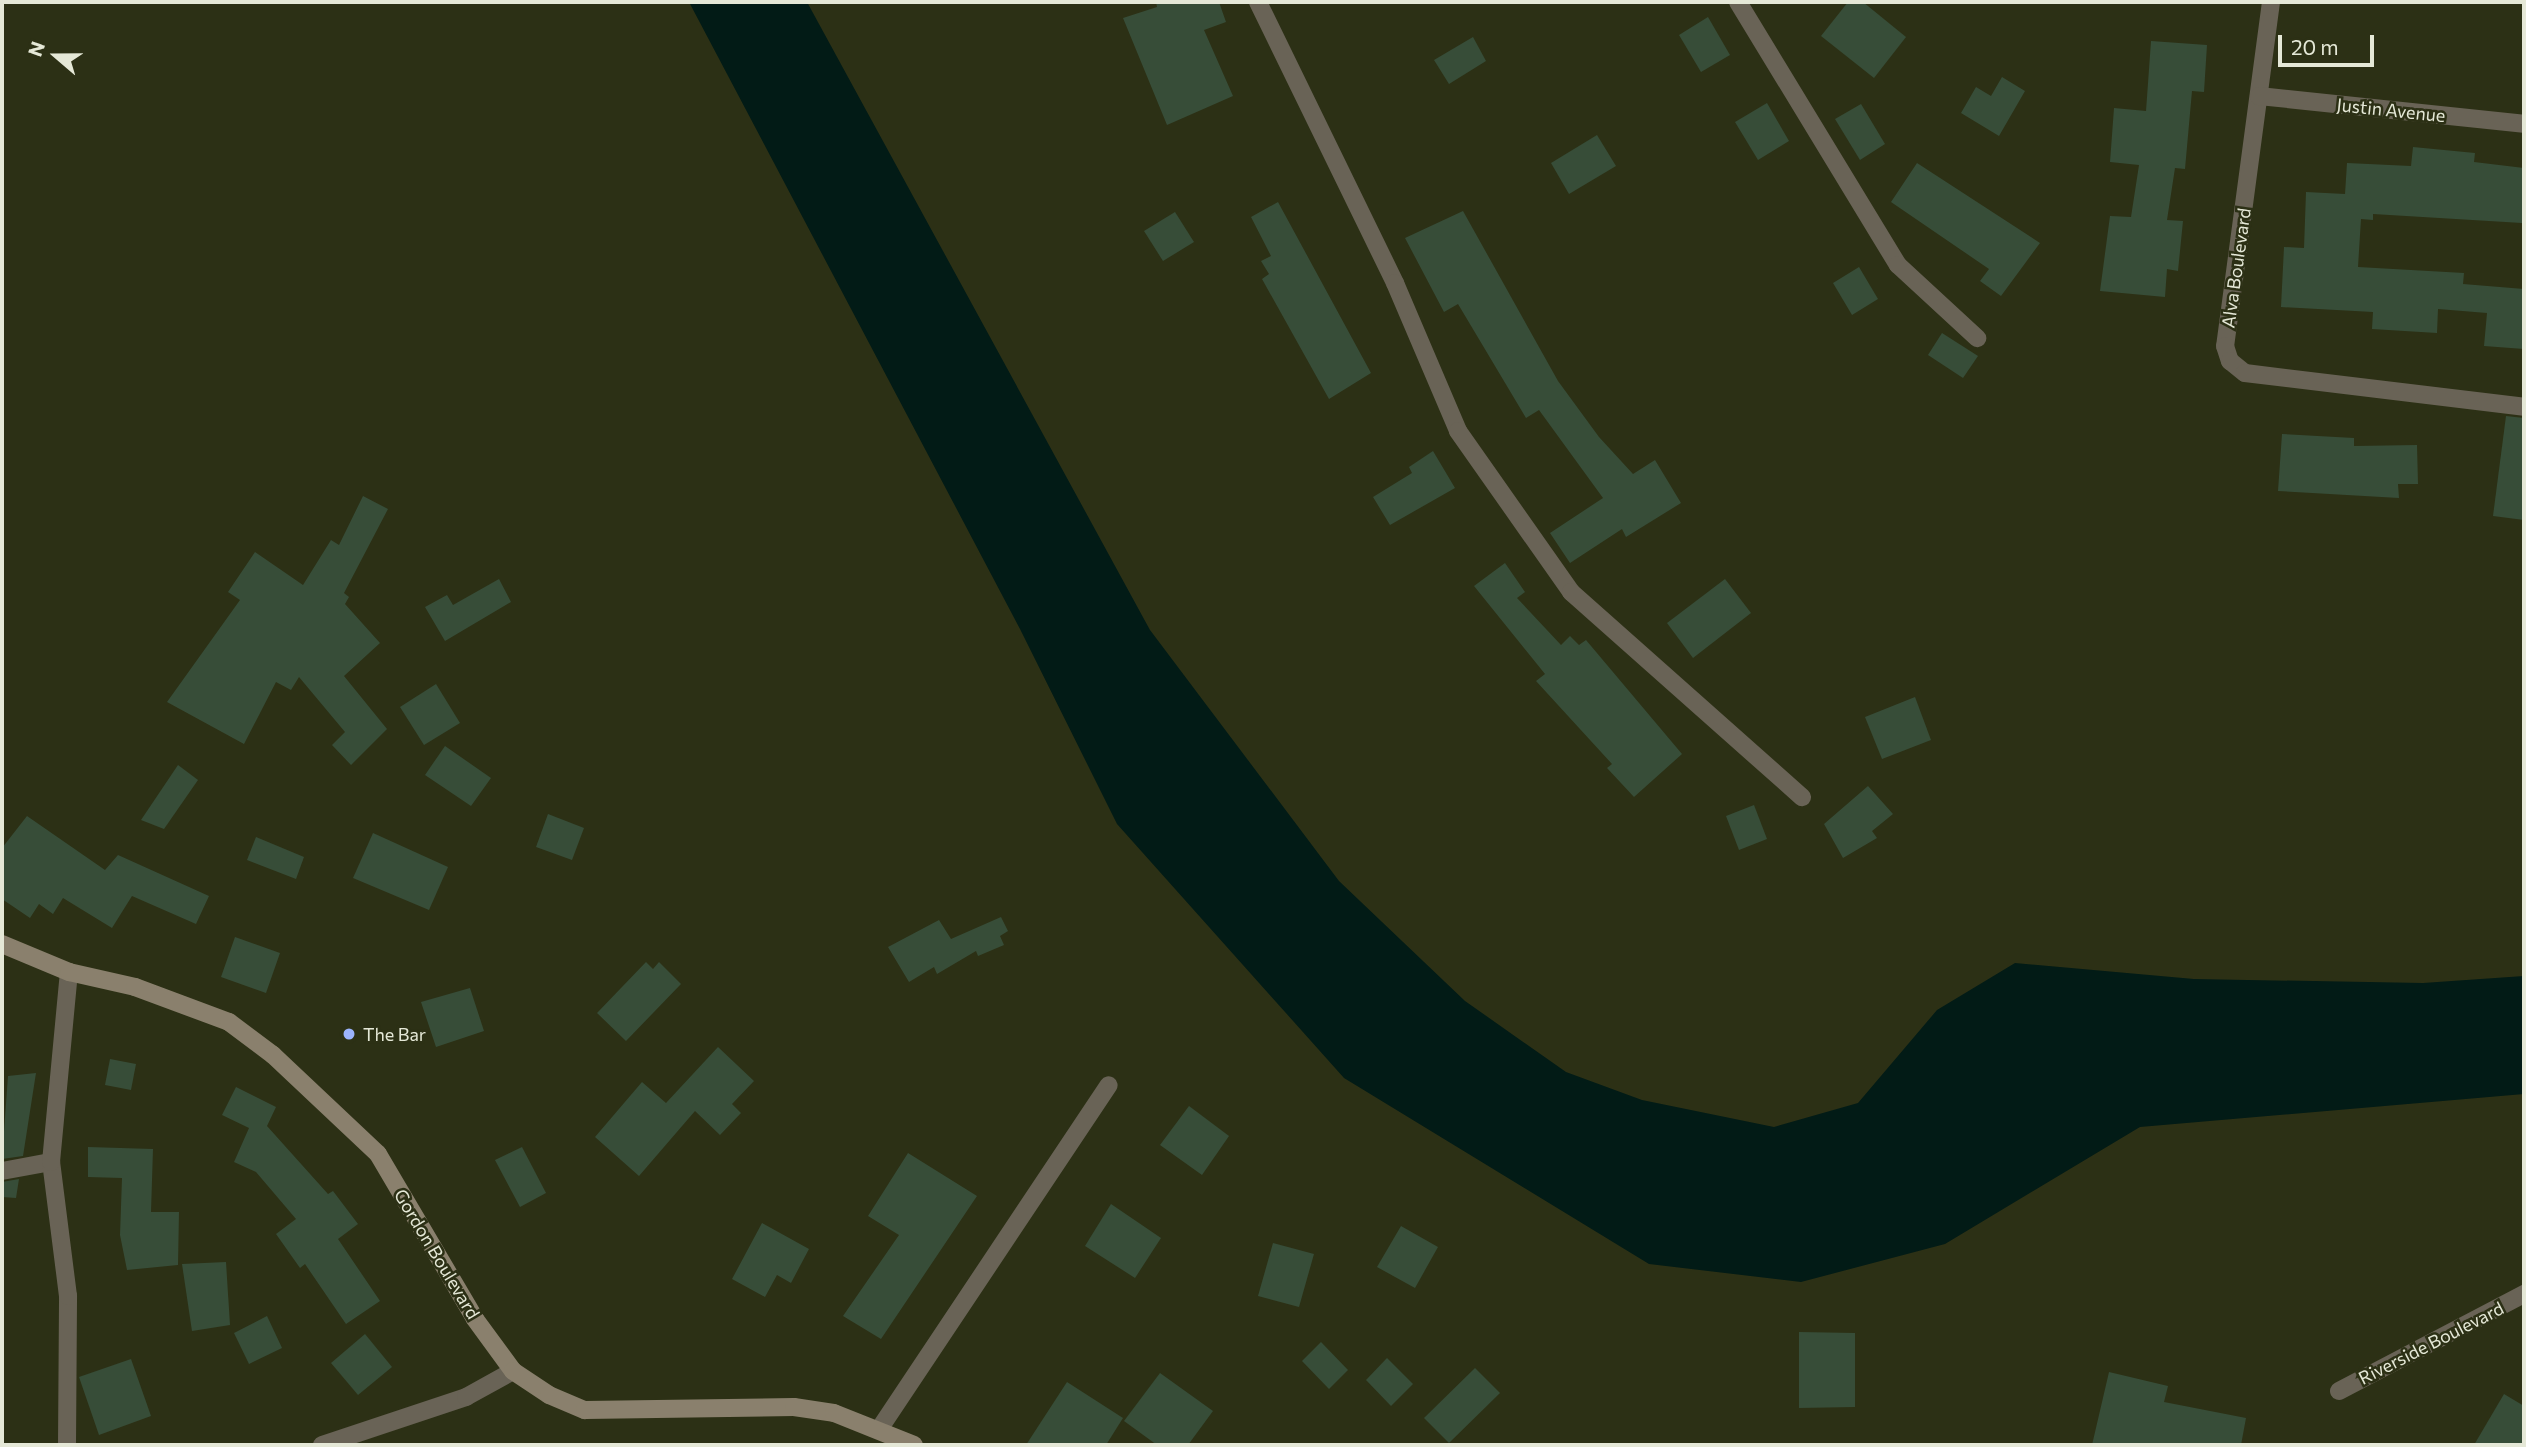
<!DOCTYPE html>
<html>
<head>
<meta charset="utf-8">
<style>
	body { margin:0 }
	#map { position:relative; width:2526px; height:1447px; overflow:hidden; background:#2c3015; font-family:Commissioner,sans-serif }
	div>[style] { position:absolute }
	[style*='--x'] { left:calc(var(--x)*1px); top:calc(var(--y)*1px); width:calc(var(--w)*1px); rotate:calc(var(--a)*1deg) }
	.water>* { inset:0; background:#021b16 }
	.building>* { inset:0; background:#374d38 }
	.street>* { height:18px; margin:-9px; padding:0 9px; transform-origin:9px; border-radius:9px; background:#696356 }
	.secondary>* { height:18px; margin:-9px; padding:0 9px; transform-origin:9px; border-radius:9px; background:#8a806d }
	.dots>* { width:19px; height:19px; translate:-50% -50%; box-sizing:border-box; border:4px solid #2c3015; border-radius:50% }
	span { translate:-50% -50%; white-space:nowrap; text-align:center; line-height:1.15; -webkit-text-stroke:5px #2c3015; paint-order:stroke }
	.street-label { font-size:18px; color:#e5e8d7 }
	.poi-label { font-size:18px; color:#e5e8d7 }
	.left { translate:0 -50%; text-align:left }
	.frame { position:absolute; inset:0; border:4px solid #e5e8d7; pointer-events:none }
	.north { position:absolute; left:21px; top:21px; width:70px; height:70px; -webkit-text-stroke:5px #2c3015; paint-order:stroke; rotate:290deg; font-size:19px; font-weight:700; line-height:28px; text-align:center; color:#e5e8d7 }
	.north::after { content:''; display:block; margin:auto; width:24px; height:32px; background:#e5e8d7; clip-path:polygon(50% 0,100% 100%,50% 72%,0 100%) }
	.scale { position:absolute; left:2278px; top:35px; width:96px; height:32px; box-sizing:border-box; border:4px solid #e5e8d7; border-top:0; padding-left:9px; font-size:21px; line-height:24px; white-space:nowrap; color:#e5e8d7; -webkit-text-stroke:5px #2c3015; paint-order:stroke }
</style>
</head>
<body>
<div id="map">
	<div class="water">
		<i style="clip-path:polygon(689px 2px,807px 2px,1150px 630px,1339px 881px,1465px 1001px,1566px 1072px,1642px 1100px,1774px 1127px,1858px 1103px,1937px 1010px,2015px 963px,2194px 979px,2423px 983px,2524px 976px,2524px 1094px,2140px 1127px,1945px 1244px,1801px 1282px,1649px 1264px,1344px 1078px,1117px 824px,1020px 629px)"></i>
	</div>
	<div class="building">
		<i style="clip-path:polygon(1156px 2px,1219px 2px,1226px 22px,1204px 30px,1233px 96px,1167px 125px,1123px 18px,1157px 7px)"></i>
		<i style="clip-path:polygon(1848px 2px,1863px 2px,1906px 37px,1874px 78px,1821px 36px)"></i>
		<i style="clip-path:polygon(1708px 17px,1730px 55px,1701px 72px,1679px 35px)"></i>
		<i style="clip-path:polygon(1473px 37px,1486px 61px,1449px 84px,1434px 60px)"></i>
		<i style="clip-path:polygon(2151px 41px,2207px 45px,2204px 92px,2192px 91px,2185px 169px,2175px 168px,2167px 220px,2183px 221px,2178px 271px,2167px 269px,2165px 297px,2100px 291px,2110px 216px,2131px 217px,2139px 165px,2110px 162px,2114px 108px,2146px 111px)"></i>
		<i style="clip-path:polygon(2002px 77px,2025px 91px,1999px 136px,1961px 113px,1976px 87px,1991px 96px)"></i>
		<i style="clip-path:polygon(1767px 103px,1789px 141px,1758px 160px,1735px 122px)"></i>
		<i style="clip-path:polygon(1861px 104px,1885px 144px,1860px 160px,1835px 119px)"></i>
		<i style="clip-path:polygon(1597px 135px,1616px 166px,1569px 194px,1551px 163px)"></i>
		<i style="clip-path:polygon(2413px 147px,2475px 153px,2474px 162px,2524px 168px,2522px 223px,2373px 214px,2373px 220px,2361px 219px,2358px 267px,2464px 273px,2463px 284px,2524px 289px,2524px 349px,2484px 346px,2487px 313px,2438px 309px,2437px 333px,2372px 329px,2373px 312px,2281px 307px,2284px 247px,2304px 248px,2306px 192px,2345px 194px,2347px 163px,2411px 166px)"></i>
		<i style="clip-path:polygon(1917px 163px,2040px 243px,2001px 296px,1980px 281px,1989px 269px,1891px 202px)"></i>
		<i style="clip-path:polygon(1278px 202px,1371px 373px,1329px 399px,1262px 279px,1269px 274px,1261px 261px,1271px 256px,1251px 217px)"></i>
		<i style="clip-path:polygon(1463px 211px,1558px 381px,1599px 437px,1633px 474px,1655px 460px,1681px 503px,1626px 537px,1622px 529px,1570px 563px,1550px 533px,1603px 498px,1539px 410px,1526px 418px,1458px 304px,1444px 312px,1405px 238px)"></i>
		<i style="clip-path:polygon(1175px 212px,1194px 242px,1163px 261px,1144px 231px)"></i>
		<i style="clip-path:polygon(1859px 267px,1878px 299px,1852px 315px,1833px 283px)"></i>
		<i style="clip-path:polygon(1942px 333px,1978px 356px,1963px 378px,1928px 355px)"></i>
		<i style="clip-path:polygon(2506px 416px,2524px 418px,2524px 520px,2493px 516px)"></i>
		<i style="clip-path:polygon(2282px 434px,2354px 438px,2354px 446px,2417px 445px,2418px 484px,2398px 484px,2399px 498px,2278px 491px)"></i>
		<i style="clip-path:polygon(1433px 451px,1455px 488px,1390px 525px,1373px 497px,1412px 473px,1409px 467px)"></i>
		<i style="clip-path:polygon(363px 496px,388px 509px,344px 593px,349px 597px,345px 604px,380px 643px,344px 676px,387px 729px,351px 765px,332px 745px,345px 732px,299px 677px,291px 690px,276px 682px,244px 744px,167px 702px,240px 600px,228px 592px,255px 552px,303px 585px,331px 540px,339px 545px)"></i>
		<i style="clip-path:polygon(1505px 563px,1525px 592px,1517px 598px,1561px 645px,1570px 636px,1579px 645px,1586px 640px,1682px 754px,1634px 797px,1607px 768px,1612px 764px,1536px 681px,1545px 674px,1474px 586px)"></i>
		<i style="clip-path:polygon(499px 579px,511px 602px,445px 641px,425px 607px,447px 595px,453px 605px)"></i>
		<i style="clip-path:polygon(1725px 579px,1751px 613px,1693px 658px,1667px 623px)"></i>
		<i style="clip-path:polygon(436px 684px,460px 723px,424px 745px,400px 707px)"></i>
		<i style="clip-path:polygon(1915px 697px,1931px 740px,1882px 759px,1865px 717px)"></i>
		<i style="clip-path:polygon(445px 746px,491px 778px,471px 806px,425px 775px)"></i>
		<i style="clip-path:polygon(178px 765px,198px 780px,164px 829px,141px 820px)"></i>
		<i style="clip-path:polygon(1868px 786px,1893px 814px,1872px 831px,1877px 838px,1843px 858px,1824px 824px)"></i>
		<i style="clip-path:polygon(1754px 805px,1767px 839px,1739px 850px,1726px 816px)"></i>
		<i style="clip-path:polygon(548px 814px,584px 828px,572px 860px,536px 847px)"></i>
		<i style="clip-path:polygon(27px 816px,105px 870px,118px 855px,209px 896px,196px 924px,132px 896px,112px 928px,63px 898px,53px 914px,39px 904px,30px 918px,2px 899px,2px 848px)"></i>
		<i style="clip-path:polygon(373px 833px,448px 867px,429px 910px,353px 878px)"></i>
		<i style="clip-path:polygon(256px 837px,304px 857px,296px 879px,247px 860px)"></i>
		<i style="clip-path:polygon(1001px 917px,1008px 931px,1000px 936px,1004px 945px,978px 956px,976px 951px,937px 974px,934px 967px,909px 982px,888px 947px,939px 920px,951px 939px)"></i>
		<i style="clip-path:polygon(235px 937px,280px 953px,266px 993px,221px 977px)"></i>
		<i style="clip-path:polygon(646px 962px,653px 969px,659px 962px,681px 984px,626px 1041px,597px 1013px)"></i>
		<i style="clip-path:polygon(470px 988px,484px 1031px,436px 1047px,421px 1002px)"></i>
		<i style="clip-path:polygon(718px 1047px,754px 1081px,732px 1104px,741px 1113px,720px 1135px,695px 1111px,639px 1176px,595px 1137px,642px 1082px,666px 1103px)"></i>
		<i style="clip-path:polygon(110px 1059px,136px 1064px,131px 1090px,105px 1085px)"></i>
		<i style="clip-path:polygon(36px 1073px,23px 1156px,2px 1159px,8px 1076px)"></i>
		<i style="clip-path:polygon(236px 1087px,276px 1107px,267px 1126px,328px 1194px,333px 1191px,358px 1224px,338px 1239px,380px 1301px,346px 1324px,305px 1264px,300px 1268px,276px 1234px,296px 1219px,256px 1172px,234px 1162px,249px 1128px,222px 1115px)"></i>
		<i style="clip-path:polygon(1189px 1106px,1229px 1136px,1202px 1175px,1160px 1145px)"></i>
		<i style="clip-path:polygon(88px 1147px,153px 1149px,151px 1212px,179px 1212px,178px 1265px,127px 1270px,120px 1235px,122px 1178px,88px 1177px)"></i>
		<i style="clip-path:polygon(522px 1147px,546px 1193px,520px 1207px,495px 1160px)"></i>
		<i style="clip-path:polygon(908px 1153px,977px 1196px,881px 1339px,843px 1316px,899px 1235px,868px 1216px)"></i>
		<i style="clip-path:polygon(19px 1179px,16px 1198px,2px 1197px,2px 1182px)"></i>
		<i style="clip-path:polygon(1111px 1204px,1161px 1238px,1135px 1278px,1085px 1246px)"></i>
		<i style="clip-path:polygon(762px 1223px,809px 1249px,791px 1283px,777px 1275px,765px 1297px,732px 1279px)"></i>
		<i style="clip-path:polygon(1401px 1226px,1438px 1247px,1415px 1288px,1377px 1267px)"></i>
		<i style="clip-path:polygon(1273px 1243px,1314px 1254px,1299px 1307px,1258px 1296px)"></i>
		<i style="clip-path:polygon(226px 1262px,230px 1325px,192px 1331px,182px 1264px)"></i>
		<i style="clip-path:polygon(267px 1316px,282px 1348px,249px 1364px,234px 1333px)"></i>
		<i style="clip-path:polygon(1799px 1332px,1855px 1333px,1855px 1407px,1799px 1408px)"></i>
		<i style="clip-path:polygon(365px 1334px,392px 1367px,358px 1395px,331px 1363px)"></i>
		<i style="clip-path:polygon(1321px 1342px,1348px 1370px,1329px 1389px,1302px 1361px)"></i>
		<i style="clip-path:polygon(1387px 1358px,1413px 1384px,1391px 1406px,1366px 1380px)"></i>
		<i style="clip-path:polygon(131px 1359px,151px 1416px,99px 1435px,79px 1377px)"></i>
		<i style="clip-path:polygon(1475px 1368px,1500px 1393px,1449px 1443px,1424px 1418px)"></i>
		<i style="clip-path:polygon(2109px 1372px,2168px 1386px,2164px 1402px,2246px 1418px,2241px 1445px,2092px 1445px)"></i>
		<i style="clip-path:polygon(1160px 1373px,1213px 1411px,1188px 1445px,1157px 1445px,1124px 1421px)"></i>
		<i style="clip-path:polygon(1067px 1382px,1123px 1418px,1106px 1445px,1026px 1445px)"></i>
		<i style="clip-path:polygon(2504px 1394px,2524px 1406px,2524px 1445px,2474px 1445px)"></i>
	</div>
	<div class="street">
		<i style="--x:1258;--y:2;--w:313;--a:64"></i>
		<i style="--x:1395;--y:283;--w:161;--a:66.9"></i>
		<i style="--x:1458;--y:431;--w:197;--a:54.9"></i>
		<i style="--x:1571;--y:592;--w:309;--a:41.6"></i>
		<i style="--x:1738;--y:2;--w:308;--a:58.7"></i>
		<i style="--x:1898;--y:265;--w:108;--a:42.7"></i>
		<i style="--x:2271;--y:2;--w:347;--a:97.6"></i>
		<i style="--x:2225;--y:346;--w:16;--a:72"></i>
		<i style="--x:2230;--y:361;--w:19;--a:39"></i>
		<i style="--x:2245;--y:373;--w:281;--a:6.9"></i>
		<i style="--x:2259;--y:96;--w:266;--a:6"></i>
		<i style="--x:2;--y:1171;--w:50;--a:-10.4"></i>
		<i style="--x:2339;--y:1391;--w:209;--a:-27.7"></i>
		<i style="--x:880;--y:1428;--w:412;--a:-56.3"></i>
		<i style="--x:67;--y:1445;--w:149;--a:-89.6"></i>
		<i style="--x:68;--y:1296;--w:135;--a:-97.2"></i>
		<i style="--x:51;--y:1162;--w:191;--a:-84.6"></i>
		<i style="--x:322;--y:1445;--w:152;--a:-18.4"></i>
		<i style="--x:466;--y:1397;--w:54;--a:-29"></i>
	</div>
	<div class="secondary">
		<i style="--x:2;--y:944;--w:73;--a:22.7"></i>
		<i style="--x:69;--y:972;--w:68;--a:12.8"></i>
		<i style="--x:135;--y:987;--w:100;--a:20.4"></i>
		<i style="--x:229;--y:1022;--w:55;--a:36.9"></i>
		<i style="--x:273;--y:1055;--w:144;--a:43.3"></i>
		<i style="--x:378;--y:1154;--w:191;--a:59.5"></i>
		<i style="--x:475;--y:1319;--w:64;--a:53.8"></i>
		<i style="--x:513;--y:1371;--w:43;--a:33.7"></i>
		<i style="--x:549;--y:1395;--w:39;--a:23"></i>
		<i style="--x:585;--y:1410;--w:209;--a:-0.8"></i>
		<i style="--x:794;--y:1407;--w:40;--a:8.5"></i>
		<i style="--x:834;--y:1413;--w:86;--a:21.8"></i>
	</div>
	<div class="dots">
		<i style="left:349px;top:1034px;background:#9cb4fd"></i>
	</div>
	<div class="street-label">
		<span style="left:2391px;top:110px;rotate:6deg">Justin Avenue</span>
		<span style="left:2236px;top:268px;rotate:-82deg">Alva Boulevard</span>
		<span style="left:437px;top:1254px;rotate:59deg">Gordon Boulevard</span>
		<span style="left:2431px;top:1343px;rotate:-27deg">Riverside Boulevard</span>
	</div>
	<div class="poi-label">
		<span class="left" style="left:363px;top:1034px">The Bar</span>
	</div>
	<div class="frame"></div>
	<div class="north">N</div>
	<div class="scale">20 m</div>
</div>
</body>
</html>
